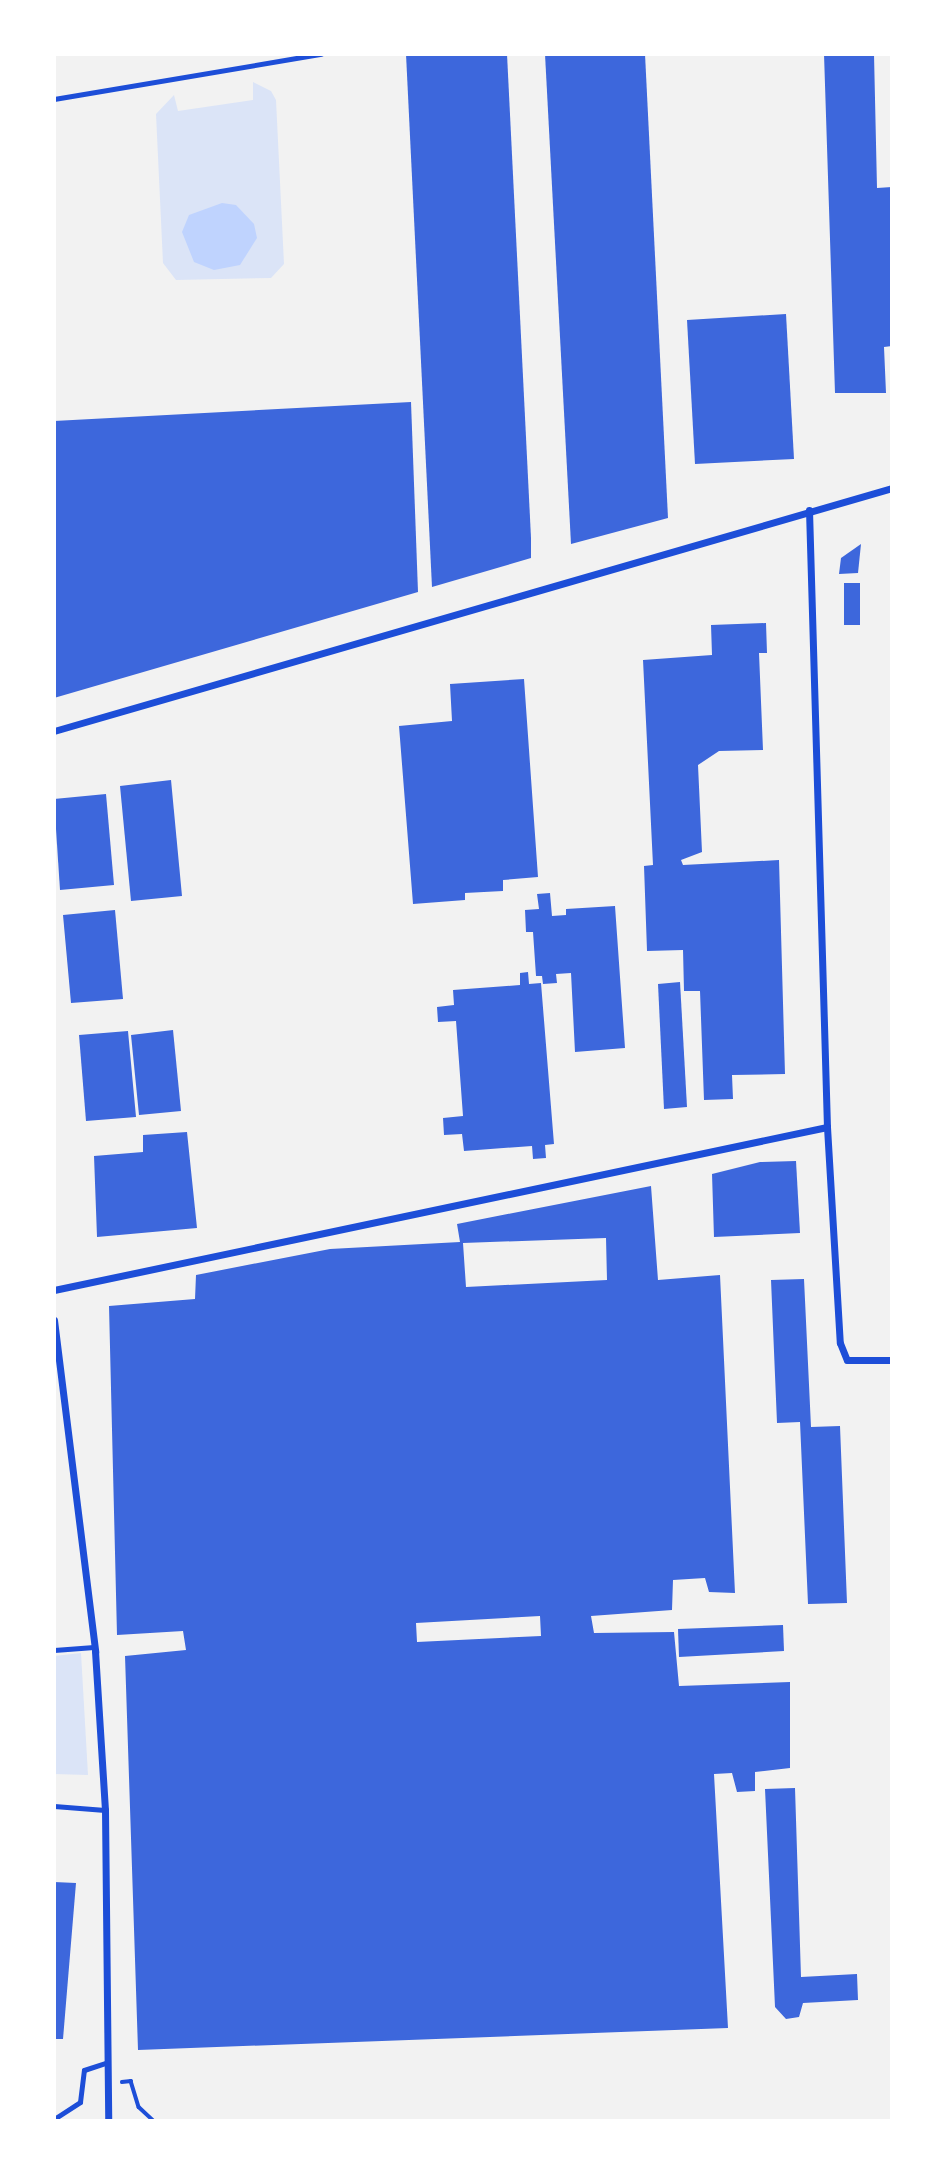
<!DOCTYPE html>
<html>
<head>
<meta charset="utf-8">
<style>
	body { margin:0 }
	#map { position:relative; width:946px; height:2175px; overflow:hidden; background:#f2f2f2; font-family:Quicksand,sans-serif }
	div>[style] { position:absolute }
	[style*='--x'] { left:calc(var(--x)*1px); top:calc(var(--y)*1px); width:calc(var(--w)*1px); rotate:calc(var(--a)*1deg) }
	.green>* { inset:0; background:#dbe4f7 }
	.water>* { inset:0; background:#bfd3fe }
	.building>* { inset:0; background:#3d67dc }
	.path>* { height:3.5px; margin:-1.75px; padding:0 1.75px; transform-origin:1.75px; border-radius:1.75px; background:#1d4ed8 }
	.service>* { height:5px; margin:-2.5px; padding:0 2.5px; transform-origin:2.5px; border-radius:2.5px; background:#1d4ed8 }
	.minor>* { height:7px; margin:-3.5px; padding:0 3.5px; transform-origin:3.5px; border-radius:3.5px; background:#1d4ed8 }
	span { translate:-50% -50%; white-space:nowrap; text-align:center; line-height:1.15; -webkit-text-stroke:7px #fff; paint-order:stroke }
	.frame { position:absolute; inset:0; border:56px solid #fff; pointer-events:none }
</style>
</head>
<body>
<div id="map">
	<div class="green">
		<i style="clip-path:polygon(253px 82px,271px 91px,276px 100px,284px 264px,271px 278px,176px 280px,163px 263px,156px 114px,174px 95px,178px 111px,253px 100px)"></i>
		<i style="clip-path:polygon(81px 1653px,88px 1775px,54px 1774px,54px 1656px)"></i>
	</div>
	<div class="water">
		<i style="clip-path:polygon(222px 203px,236px 205px,254px 224px,257px 238px,240px 265px,214px 270px,194px 262px,182px 232px,189px 215px)"></i>
	</div>
	<div class="building">
		<i style="clip-path:polygon(406px 54px,507px 54px,531px 538px,531px 558px,432px 587px)"></i>
		<i style="clip-path:polygon(545px 54px,645px 54px,668px 518px,571px 544px)"></i>
		<i style="clip-path:polygon(824px 54px,874px 54px,877px 188px,892px 187px,892px 346px,884px 347px,886px 393px,835px 393px)"></i>
		<i style="clip-path:polygon(786px 314px,794px 459px,695px 464px,687px 320px)"></i>
		<i style="clip-path:polygon(411px 402px,418px 592px,54px 698px,54px 421px)"></i>
		<i style="clip-path:polygon(861px 544px,858px 573px,839px 574px,841px 558px)"></i>
		<i style="clip-path:polygon(844px 583px,860px 583px,860px 625px,844px 625px)"></i>
		<i style="clip-path:polygon(766px 623px,767px 653px,759px 653px,763px 750px,719px 751px,698px 765px,702px 852px,681px 860px,683px 865px,779px 860px,785px 1074px,732px 1075px,733px 1099px,704px 1100px,700px 991px,684px 991px,683px 950px,647px 951px,644px 866px,653px 865px,643px 660px,712px 655px,711px 625px)"></i>
		<i style="clip-path:polygon(524px 679px,538px 877px,503px 880px,503px 891px,465px 893px,465px 900px,413px 904px,399px 726px,452px 721px,450px 684px)"></i>
		<i style="clip-path:polygon(171px 780px,182px 896px,131px 901px,120px 786px)"></i>
		<i style="clip-path:polygon(106px 794px,114px 885px,60px 890px,54px 799px)"></i>
		<i style="clip-path:polygon(550px 893px,552px 916px,566px 915px,566px 909px,615px 906px,625px 1048px,575px 1052px,571px 973px,556px 974px,557px 983px,543px 984px,542px 976px,536px 976px,533px 932px,526px 932px,525px 910px,539px 909px,537px 894px)"></i>
		<i style="clip-path:polygon(115px 910px,123px 999px,71px 1003px,63px 915px)"></i>
		<i style="clip-path:polygon(528px 972px,529px 984px,541px 983px,554px 1144px,545px 1145px,546px 1158px,533px 1159px,532px 1146px,464px 1151px,462px 1134px,444px 1135px,443px 1118px,463px 1116px,456px 1021px,438px 1022px,437px 1007px,454px 1005px,453px 990px,520px 985px,520px 973px)"></i>
		<i style="clip-path:polygon(680px 982px,687px 1107px,664px 1109px,658px 984px)"></i>
		<i style="clip-path:polygon(173px 1030px,181px 1111px,139px 1115px,131px 1035px)"></i>
		<i style="clip-path:polygon(128px 1031px,136px 1117px,86px 1121px,79px 1035px)"></i>
		<i style="clip-path:polygon(187px 1132px,197px 1228px,97px 1237px,94px 1156px,143px 1152px,143px 1135px)"></i>
		<i style="clip-path:polygon(796px 1161px,800px 1233px,714px 1237px,712px 1174px,760px 1162px)"></i>
		<i style="clip-path:polygon(evenodd,651px 1186px,658px 1280px,720px 1275px,735px 1593px,709px 1592px,705px 1578px,673px 1580px,672px 1610px,591px 1616px,594px 1633px,674px 1632px,679px 1686px,790px 1682px,790px 1768px,755px 1772px,755px 1791px,737px 1792px,732px 1773px,714px 1774px,728px 2028px,138px 2050px,125px 1656px,186px 1650px,183px 1631px,117px 1635px,109px 1306px,195px 1299px,196px 1275px,330px 1249px,460px 1242px,457px 1224px,651px 1186px,606px 1238px,607px 1280px,466px 1287px,463px 1243px,606px 1238px,651px 1186px,540px 1616px,541px 1636px,417px 1642px,416px 1623px,540px 1616px)"></i>
		<i style="clip-path:polygon(804px 1279px,811px 1427px,840px 1426px,847px 1603px,808px 1604px,800px 1422px,777px 1423px,771px 1280px)"></i>
		<i style="clip-path:polygon(783px 1625px,784px 1651px,679px 1657px,678px 1629px)"></i>
		<i style="clip-path:polygon(795px 1788px,801px 1977px,857px 1974px,858px 2000px,803px 2003px,799px 2017px,786px 2019px,775px 2007px,765px 1789px)"></i>
		<i style="clip-path:polygon(54px 1882px,76px 1883px,63px 2039px,54px 2039px)"></i>
	</div>
	<div class="path">
		<i style="--x:122;--y:2082;--w:9;--a:-6"></i>
		<i style="--x:131;--y:2081;--w:27;--a:73"></i>
		<i style="--x:139;--y:2107;--w:21;--a:43"></i>
	</div>
	<div class="service">
		<i style="--x:54;--y:99;--w:271;--a:-9.6"></i>
		<i style="--x:54;--y:1650;--w:40;--a:-4.3"></i>
		<i style="--x:54;--y:1806;--w:51;--a:4.5"></i>
		<i style="--x:54;--y:2119;--w:31;--a:-33"></i>
		<i style="--x:80;--y:2102;--w:32;--a:-83"></i>
		<i style="--x:84;--y:2070;--w:22;--a:-18"></i>
	</div>
	<div class="minor">
		<i style="--x:809;--y:510;--w:617;--a:88.33"></i>
		<i style="--x:827;--y:1127;--w:216;--a:86.6"></i>
		<i style="--x:840;--y:1343;--w:18;--a:68"></i>
		<i style="--x:847;--y:1360;--w:45;--a:0"></i>
		<i style="--x:54;--y:731;--w:873;--a:-16.17"></i>
		<i style="--x:54;--y:1290;--w:790;--a:-11.91"></i>
		<i style="--x:54;--y:1320;--w:334;--a:82.9"></i>
		<i style="--x:95;--y:1651;--w:159;--a:86.4"></i>
		<i style="--x:105;--y:1810;--w:311;--a:89.4"></i>
	</div>
	<div class="frame"></div>
</div>
</body>
</html>
